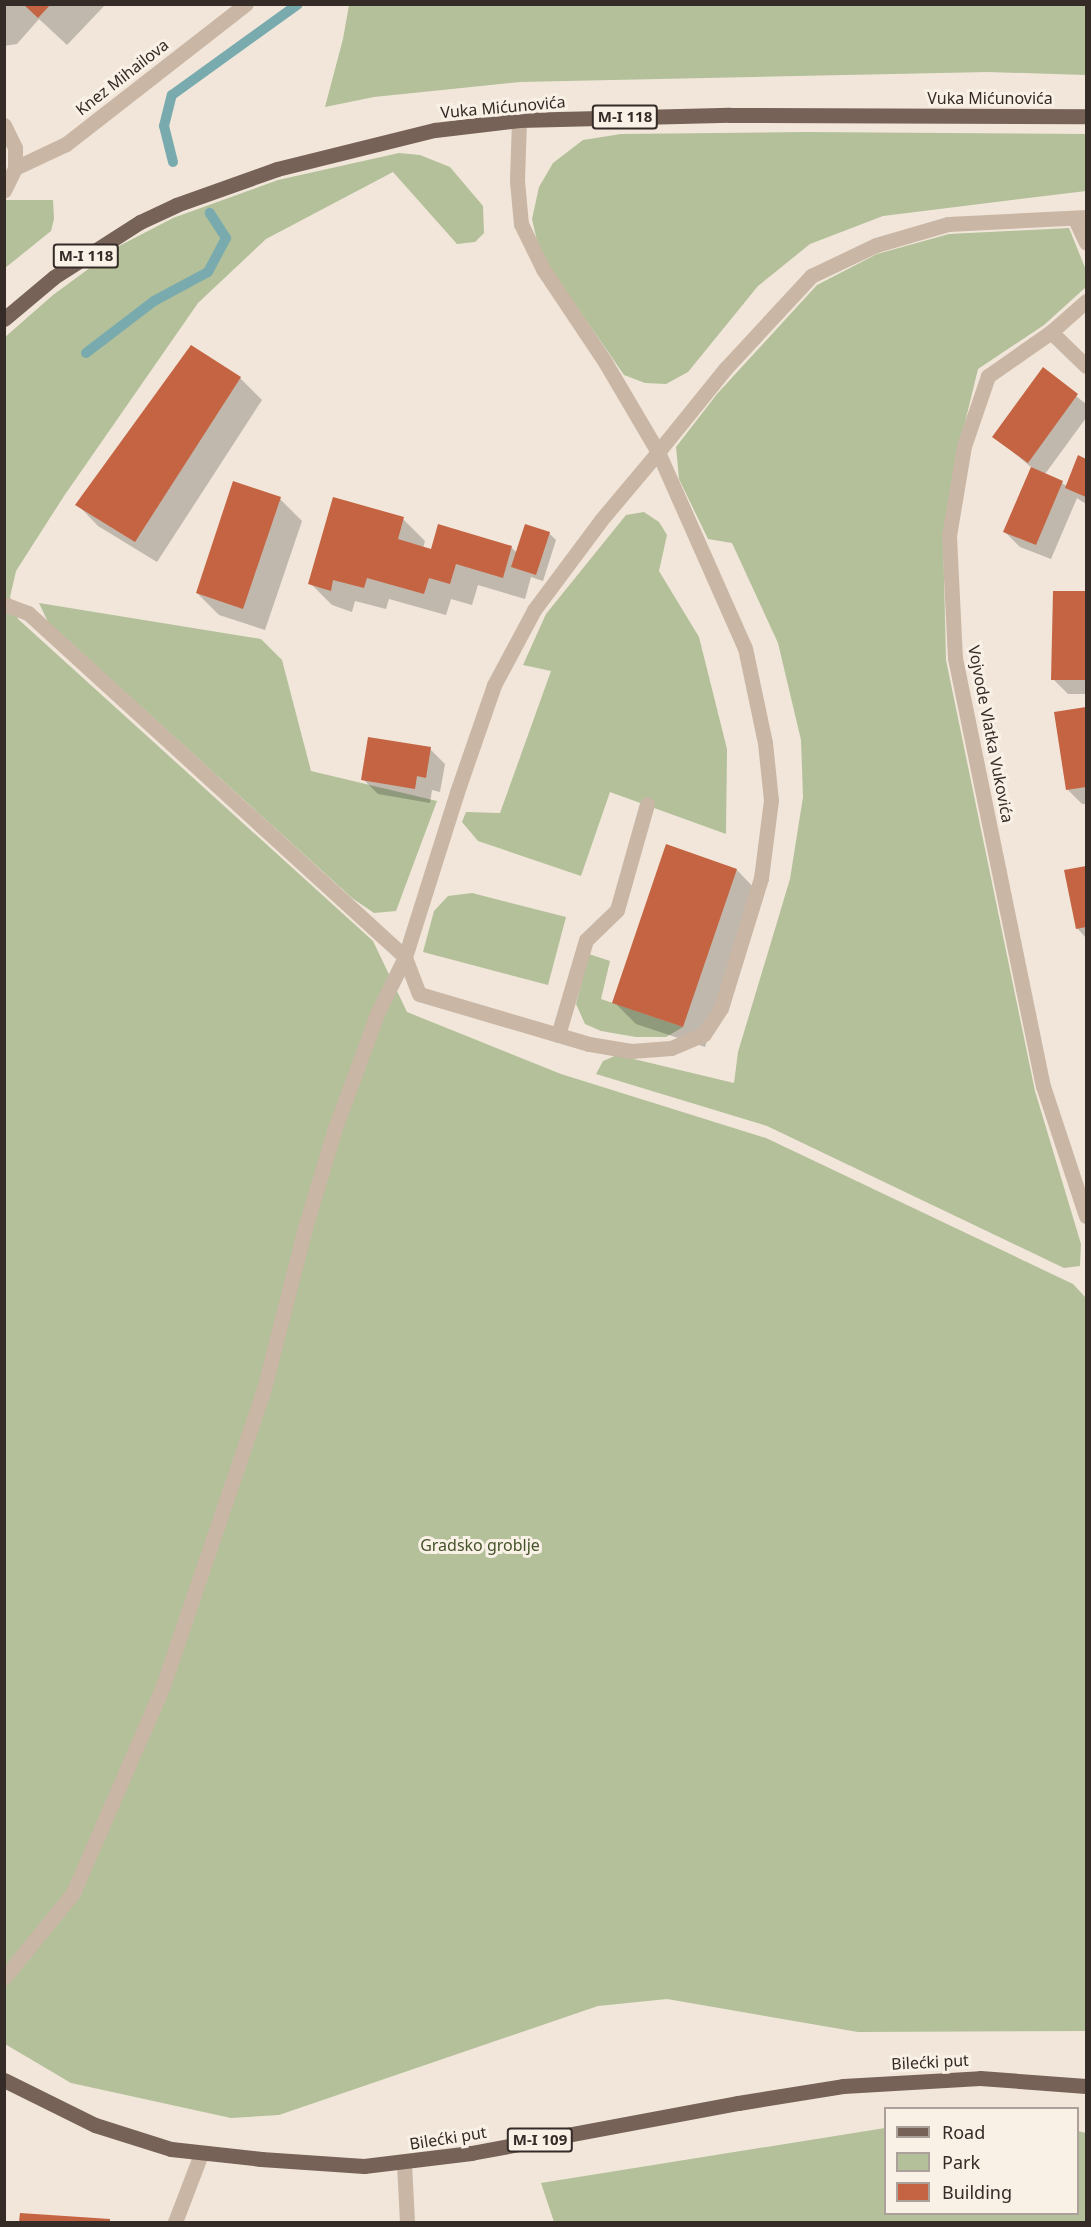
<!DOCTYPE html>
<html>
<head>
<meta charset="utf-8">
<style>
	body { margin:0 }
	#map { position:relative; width:1091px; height:2227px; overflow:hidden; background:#f1e6d9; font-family:"Noto Sans",sans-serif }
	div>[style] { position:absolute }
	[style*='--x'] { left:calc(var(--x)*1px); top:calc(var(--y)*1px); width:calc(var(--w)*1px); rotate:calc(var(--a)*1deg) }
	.green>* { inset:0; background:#b3c09a }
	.shadow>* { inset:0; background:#0003 }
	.stream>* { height:10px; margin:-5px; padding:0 5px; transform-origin:5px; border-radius:5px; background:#79abae }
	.building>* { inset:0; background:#c56443 }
	.service>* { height:15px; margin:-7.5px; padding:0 7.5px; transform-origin:7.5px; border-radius:7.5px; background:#c9b6a5 }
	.minor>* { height:15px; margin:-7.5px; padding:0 7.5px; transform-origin:7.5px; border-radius:7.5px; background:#c9b6a5 }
	.primary>* { height:15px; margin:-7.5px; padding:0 7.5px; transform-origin:7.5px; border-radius:7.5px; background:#776258 }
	span { translate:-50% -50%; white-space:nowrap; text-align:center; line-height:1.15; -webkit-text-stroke:6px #f9f0e6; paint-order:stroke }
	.shield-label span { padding:2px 4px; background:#f9f0e6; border:2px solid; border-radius:4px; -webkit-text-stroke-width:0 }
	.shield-label { font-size:15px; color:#352b27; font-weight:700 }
	.street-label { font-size:16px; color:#352b27 }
	.park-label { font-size:16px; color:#44532a }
	.frame { position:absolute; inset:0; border:6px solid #352b27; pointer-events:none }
	.legend { position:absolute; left:884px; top:2107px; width:195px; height:108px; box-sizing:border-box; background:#f9f0e6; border:2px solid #aba19a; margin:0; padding:8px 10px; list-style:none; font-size:18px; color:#352b27 }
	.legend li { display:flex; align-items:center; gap:12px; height:30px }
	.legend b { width:30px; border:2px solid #aba19a }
</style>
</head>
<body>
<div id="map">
	<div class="green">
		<i style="clip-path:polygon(349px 5px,1086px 5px,1086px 75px,988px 72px,520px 82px,374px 97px,325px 107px,343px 39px)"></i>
		<i style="clip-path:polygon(806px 132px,1086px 134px,1086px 191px,883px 216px,810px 244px,758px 286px,688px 372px,666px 384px,645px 383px,624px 375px,548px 265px,538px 245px,532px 219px,539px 187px,553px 163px,583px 140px,621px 134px)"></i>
		<i style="clip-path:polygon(399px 153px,420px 155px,450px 167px,483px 206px,484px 233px,475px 242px,457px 244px,393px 172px,266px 239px,198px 303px,64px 496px,16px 571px,10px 597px,18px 619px,373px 941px,407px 1012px,561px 1074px,766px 1138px,1073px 1284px,1086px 1298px,1086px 2031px,858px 2032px,667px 1999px,598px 2006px,279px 2115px,231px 2118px,71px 2083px,5px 2044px,4px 338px,53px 295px,121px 245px,173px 218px,278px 180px)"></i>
		<i style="clip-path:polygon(6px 200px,53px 200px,54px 219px,51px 231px,5px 268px)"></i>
		<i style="clip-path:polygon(1069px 228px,1086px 270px,1086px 287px,1044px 325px,978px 369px,959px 447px,943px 536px,946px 660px,1035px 1091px,1081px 1244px,1080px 1266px,1064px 1268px,767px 1126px,596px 1074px,603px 1061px,617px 1055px,734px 1083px,738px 1052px,790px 879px,803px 797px,801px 740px,778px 643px,732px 543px,708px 539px,679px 479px,676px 447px,717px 394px,817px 285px,877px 254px,949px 234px)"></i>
		<i style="clip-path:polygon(644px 512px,659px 522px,667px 535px,659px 571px,699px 637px,727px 749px,726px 834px,610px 792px,581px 876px,478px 841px,462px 822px,466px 812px,500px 813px,551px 671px,523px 665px,546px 614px,626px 515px)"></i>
		<i style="clip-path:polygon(39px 603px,261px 639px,282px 660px,311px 771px,437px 801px,396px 911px,374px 913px,352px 898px,48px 622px)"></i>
		<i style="clip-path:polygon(472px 893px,566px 917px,548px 985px,423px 952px,434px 911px,448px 896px)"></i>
		<i style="clip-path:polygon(589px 954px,610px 961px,601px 999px,683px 1027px,666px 1037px,636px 1037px,601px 1031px,585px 1024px,576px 1004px)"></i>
		<i style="clip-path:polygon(885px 2128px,886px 2214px,1078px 2214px,1078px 2131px,1086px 2133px,1086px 2222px,554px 2222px,541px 2183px)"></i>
	</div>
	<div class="shadow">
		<i style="clip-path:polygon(4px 4px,106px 4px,67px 45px,39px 19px,17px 44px,4px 46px)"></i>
		<i style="clip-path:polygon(192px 347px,240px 378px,262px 400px,157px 562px,98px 526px,77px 504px)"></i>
		<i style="clip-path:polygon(1043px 370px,1086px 404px,1086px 418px,1045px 474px,1067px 486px,1079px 457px,1086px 460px,1086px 504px,1077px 498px,1051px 559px,1020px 547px,1005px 532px,1032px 468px,994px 436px)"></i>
		<i style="clip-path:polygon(280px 499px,302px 521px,265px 630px,219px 615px,197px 593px)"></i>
		<i style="clip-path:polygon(403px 519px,425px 541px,423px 548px,432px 551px,511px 547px,517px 553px,549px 533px,556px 540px,543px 581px,531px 577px,525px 599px,478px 585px,472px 605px,451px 599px,446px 615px,389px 599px,386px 609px,355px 601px,352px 612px,332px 605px,310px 583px)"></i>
		<i style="clip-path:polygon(1054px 592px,1086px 592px,1086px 694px,1068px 694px,1053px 679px)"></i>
		<i style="clip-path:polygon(1086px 709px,1086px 804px,1082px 804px,1067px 789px,1056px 713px)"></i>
		<i style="clip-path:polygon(430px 749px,445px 764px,440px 792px,432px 790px,430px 803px,378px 794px,363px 779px)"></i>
		<i style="clip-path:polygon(1086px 867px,1086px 938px,1077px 928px,1065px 872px)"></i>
		<i style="clip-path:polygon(737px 870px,758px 892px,705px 1047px,636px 1024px,614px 1002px)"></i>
		<i style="clip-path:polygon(21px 2215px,109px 2221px,111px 2222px,21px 2222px)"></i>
	</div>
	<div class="stream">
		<i style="--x:173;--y:162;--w:37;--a:-104"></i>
		<i style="--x:164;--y:126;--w:32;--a:-76"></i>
		<i style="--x:172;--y:95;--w:155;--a:-35.8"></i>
		<i style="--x:86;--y:353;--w:86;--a:-37.4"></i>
		<i style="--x:154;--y:301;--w:61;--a:-28.2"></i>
		<i style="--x:208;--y:272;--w:38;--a:-62"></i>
		<i style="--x:226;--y:238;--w:30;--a:-123"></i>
	</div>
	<div class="building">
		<i style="clip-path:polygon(23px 4px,51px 4px,38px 18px)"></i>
		<i style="clip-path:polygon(191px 345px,241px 377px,135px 542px,75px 505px)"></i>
		<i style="clip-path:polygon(1043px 367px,1078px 394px,1028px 463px,992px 437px)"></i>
		<i style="clip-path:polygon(1078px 455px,1086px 459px,1086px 497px,1065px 488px)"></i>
		<i style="clip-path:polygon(1031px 467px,1063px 481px,1036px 545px,1003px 532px)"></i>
		<i style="clip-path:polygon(233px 481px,281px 497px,243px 609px,196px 593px)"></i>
		<i style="clip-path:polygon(333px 497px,404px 517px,398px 539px,431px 549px,438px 524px,512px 546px,503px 578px,456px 564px,450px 584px,429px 578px,424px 594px,367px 578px,364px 588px,333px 580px,331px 591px,308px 584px)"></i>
		<i style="clip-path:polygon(525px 524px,550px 532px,536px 575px,511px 567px)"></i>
		<i style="clip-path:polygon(1053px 591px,1086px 591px,1086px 680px,1051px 680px)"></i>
		<i style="clip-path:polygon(1086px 707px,1086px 787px,1066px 790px,1054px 712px)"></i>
		<i style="clip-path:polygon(368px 737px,431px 747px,426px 778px,417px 776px,415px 789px,361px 780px)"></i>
		<i style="clip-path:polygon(666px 844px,737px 869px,683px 1027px,612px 1003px)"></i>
		<i style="clip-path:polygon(1086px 866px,1086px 927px,1076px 929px,1064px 870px)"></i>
		<i style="clip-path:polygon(20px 2213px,110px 2219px,110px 2222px,19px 2222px)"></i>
	</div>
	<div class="service">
		<i style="--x:658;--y:452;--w:214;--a:66.1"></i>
		<i style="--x:745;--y:648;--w:97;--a:78.1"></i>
		<i style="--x:765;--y:743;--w:57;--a:84"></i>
		<i style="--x:771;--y:800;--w:79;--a:97.3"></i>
		<i style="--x:761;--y:878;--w:136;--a:107.1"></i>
		<i style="--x:721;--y:1008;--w:31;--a:123"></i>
		<i style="--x:704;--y:1034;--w:36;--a:157"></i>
		<i style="--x:671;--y:1048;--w:40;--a:175.7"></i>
		<i style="--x:631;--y:1051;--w:43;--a:-170.5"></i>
		<i style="--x:589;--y:1044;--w:177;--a:-163.6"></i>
		<i style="--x:419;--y:994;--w:40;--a:-111"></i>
		<i style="--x:405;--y:957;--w:173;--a:-72.5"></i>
		<i style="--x:457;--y:792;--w:113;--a:-70.9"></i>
		<i style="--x:494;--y:685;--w:85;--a:-61.9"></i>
		<i style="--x:534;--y:610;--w:112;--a:-53.3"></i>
		<i style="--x:601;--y:520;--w:89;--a:-50"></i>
		<i style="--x:4;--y:604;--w:26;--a:21"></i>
		<i style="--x:28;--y:613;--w:510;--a:42.38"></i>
		<i style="--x:405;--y:957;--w:64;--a:116.2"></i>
		<i style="--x:377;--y:1014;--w:121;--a:110.2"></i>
		<i style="--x:335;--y:1128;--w:104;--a:106.7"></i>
		<i style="--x:305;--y:1228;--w:166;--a:104.3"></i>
		<i style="--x:264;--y:1389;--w:314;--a:108.8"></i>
		<i style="--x:163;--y:1686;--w:226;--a:113.5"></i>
		<i style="--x:73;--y:1893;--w:109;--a:129.1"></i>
		<i style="--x:558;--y:1035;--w:99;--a:-73.6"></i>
		<i style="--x:586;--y:940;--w:43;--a:-44.1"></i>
		<i style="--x:617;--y:910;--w:110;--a:-74.2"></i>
		<i style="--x:404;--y:2163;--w:59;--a:87.1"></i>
		<i style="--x:175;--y:2222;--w:73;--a:-69.1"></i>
	</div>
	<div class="minor">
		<i style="--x:519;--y:120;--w:61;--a:91.9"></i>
		<i style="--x:517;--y:181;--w:43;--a:84.7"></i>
		<i style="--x:521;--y:224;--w:50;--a:63.9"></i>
		<i style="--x:543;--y:269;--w:112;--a:56.3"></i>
		<i style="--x:605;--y:362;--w:104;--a:59.5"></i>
		<i style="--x:658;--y:452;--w:107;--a:-51.1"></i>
		<i style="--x:725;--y:369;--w:127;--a:-47.2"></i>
		<i style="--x:811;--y:276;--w:72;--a:-25.5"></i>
		<i style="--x:876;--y:245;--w:75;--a:-16.3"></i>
		<i style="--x:948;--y:224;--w:138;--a:-2.9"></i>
		<i style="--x:4;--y:125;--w:25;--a:64"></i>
		<i style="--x:15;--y:148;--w:20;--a:90"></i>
		<i style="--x:15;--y:168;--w:25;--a:116"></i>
		<i style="--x:15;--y:168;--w:56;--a:-25.2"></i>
		<i style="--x:66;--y:144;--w:228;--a:-37.9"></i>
		<i style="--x:1075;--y:219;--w:26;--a:65"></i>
		<i style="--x:1086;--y:301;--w:47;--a:138.5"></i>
		<i style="--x:1051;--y:332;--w:77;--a:145.1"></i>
		<i style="--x:988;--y:376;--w:74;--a:108.9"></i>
		<i style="--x:964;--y:446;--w:91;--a:99.5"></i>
		<i style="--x:949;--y:536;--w:122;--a:87.2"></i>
		<i style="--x:955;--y:658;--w:437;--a:78.4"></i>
		<i style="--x:1043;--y:1086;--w:137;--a:71.7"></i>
		<i style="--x:1051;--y:332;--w:49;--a:44.2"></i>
	</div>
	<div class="primary">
		<i style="--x:4;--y:319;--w:65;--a:-40"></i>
		<i style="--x:54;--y:277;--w:102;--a:-32.6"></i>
		<i style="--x:140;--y:222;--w:40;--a:-25"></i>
		<i style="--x:176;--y:205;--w:107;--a:-19.6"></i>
		<i style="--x:277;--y:169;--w:163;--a:-13.9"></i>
		<i style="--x:435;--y:130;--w:85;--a:-6.8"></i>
		<i style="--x:519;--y:120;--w:211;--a:-1.4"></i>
		<i style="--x:730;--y:115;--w:356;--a:0.2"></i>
		<i style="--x:4;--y:2080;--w:102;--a:26.3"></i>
		<i style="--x:95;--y:2125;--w:80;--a:17.5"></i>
		<i style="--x:171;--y:2149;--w:91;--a:6.3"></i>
		<i style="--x:261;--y:2159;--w:103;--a:3.9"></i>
		<i style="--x:364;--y:2166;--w:108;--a:-6.9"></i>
		<i style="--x:471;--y:2153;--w:272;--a:-10.6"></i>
		<i style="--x:738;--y:2103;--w:106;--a:-9.2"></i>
		<i style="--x:843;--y:2086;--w:137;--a:-3.3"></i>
		<i style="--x:980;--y:2078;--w:106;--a:4.3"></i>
	</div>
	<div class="shield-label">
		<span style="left:625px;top:117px">M-I 118</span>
		<span style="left:86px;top:256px">M-I 118</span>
		<span style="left:540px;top:2140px">M-I 109</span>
	</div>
	<div class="street-label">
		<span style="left:122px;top:77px;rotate:-38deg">Knez Mihailova</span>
		<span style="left:990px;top:98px">Vuka Mićunovića</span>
		<span style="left:503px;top:107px;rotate:-5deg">Vuka Mićunovića</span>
		<span style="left:991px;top:734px;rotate:79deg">Vojvode Vlatka Vukovića</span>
		<span style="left:930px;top:2062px;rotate:-3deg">Bilećki put</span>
		<span style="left:448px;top:2138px;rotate:-9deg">Bilećki put</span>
	</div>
	<div class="park-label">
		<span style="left:480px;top:1545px">Gradsko groblje</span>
	</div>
	<div class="frame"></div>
	<ul class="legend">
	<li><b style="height:8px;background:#776258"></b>Road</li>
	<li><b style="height:16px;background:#b3c09a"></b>Park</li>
	<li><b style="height:16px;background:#c56443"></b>Building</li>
	</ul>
</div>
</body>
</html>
